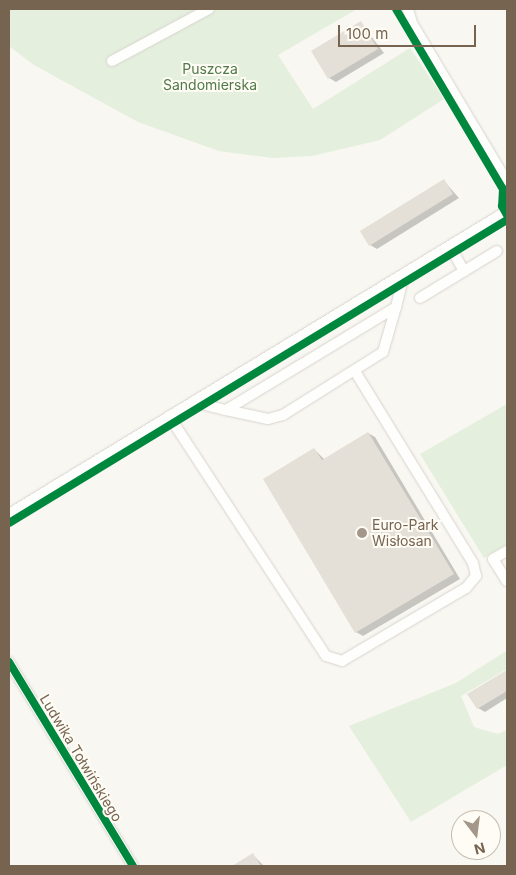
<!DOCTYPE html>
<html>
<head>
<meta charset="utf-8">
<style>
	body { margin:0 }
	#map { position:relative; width:516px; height:875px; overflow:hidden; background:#f8f7f1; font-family:Inter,sans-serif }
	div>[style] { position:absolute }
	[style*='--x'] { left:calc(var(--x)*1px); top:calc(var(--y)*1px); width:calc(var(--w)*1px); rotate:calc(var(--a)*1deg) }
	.green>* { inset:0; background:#e4efdd }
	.shadow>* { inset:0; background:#0003 }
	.building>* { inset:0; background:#e4dfd7 }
	.roads { filter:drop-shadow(0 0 1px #d8d4ce) drop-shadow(0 0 1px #d8d4ce) }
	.minor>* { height:10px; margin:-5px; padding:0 5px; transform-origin:5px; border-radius:5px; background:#fefefd }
	.cycleway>* { height:8px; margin:-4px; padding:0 4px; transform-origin:4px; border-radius:4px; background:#00873e }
	.dots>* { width:14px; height:14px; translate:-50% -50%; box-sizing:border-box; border:2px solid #fefcf4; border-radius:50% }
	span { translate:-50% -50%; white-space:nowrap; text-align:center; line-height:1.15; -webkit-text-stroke:4px #fefcf4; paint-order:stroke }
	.park-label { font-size:14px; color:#517a4a }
	.poi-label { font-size:14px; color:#766451 }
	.left { translate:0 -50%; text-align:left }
	.street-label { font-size:14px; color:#766451 }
	.frame { position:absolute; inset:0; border:10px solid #766451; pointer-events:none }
	.north { position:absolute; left:451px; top:810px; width:50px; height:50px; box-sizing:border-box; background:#fefcf4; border:1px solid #c8bfb3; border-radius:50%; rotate:165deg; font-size:14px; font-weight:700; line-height:20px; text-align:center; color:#766451 }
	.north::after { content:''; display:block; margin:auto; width:18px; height:22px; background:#a49789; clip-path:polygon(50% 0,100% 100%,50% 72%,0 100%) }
	.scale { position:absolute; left:338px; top:25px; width:138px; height:22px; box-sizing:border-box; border:2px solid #766451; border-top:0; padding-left:6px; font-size:15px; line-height:18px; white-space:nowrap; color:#766451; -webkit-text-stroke:4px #fefcf4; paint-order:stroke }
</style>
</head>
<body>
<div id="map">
	<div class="green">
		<i style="clip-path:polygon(9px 9px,357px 9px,278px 55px,313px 109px,410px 48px,444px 99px,380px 140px,312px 156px,272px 158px,219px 151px,138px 122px,34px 65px,9px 46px)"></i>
		<i style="clip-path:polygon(507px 404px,507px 544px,484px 558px,420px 454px)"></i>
		<i style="clip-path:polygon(506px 651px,507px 669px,461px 696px,474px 727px,498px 734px,507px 730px,507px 765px,411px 822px,349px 726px,456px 683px)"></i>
	</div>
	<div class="shadow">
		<i style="clip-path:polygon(361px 23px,384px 53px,336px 82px,329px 78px)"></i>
		<i style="clip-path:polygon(444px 181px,459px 198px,377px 249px,370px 245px)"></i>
		<i style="clip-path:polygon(368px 433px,375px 437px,460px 579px,363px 636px,356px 632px,314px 449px,325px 460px)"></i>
		<i style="clip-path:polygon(507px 671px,507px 698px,485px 712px,478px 708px,469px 694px)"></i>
		<i style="clip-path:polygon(253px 855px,264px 866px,234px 866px)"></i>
	</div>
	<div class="building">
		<i style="clip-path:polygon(361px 21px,378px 49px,328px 79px,311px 51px)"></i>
		<i style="clip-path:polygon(444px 179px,453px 194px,369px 246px,360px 231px)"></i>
		<i style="clip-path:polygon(368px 432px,454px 574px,355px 633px,263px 479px,314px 448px,322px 460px)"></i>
		<i style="clip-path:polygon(507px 670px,507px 691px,477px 709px,467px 694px)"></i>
		<i style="clip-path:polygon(253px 853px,261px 866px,232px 866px)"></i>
	</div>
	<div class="roads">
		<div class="minor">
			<i style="--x:408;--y:9;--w:15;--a:74"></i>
			<i style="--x:412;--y:23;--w:185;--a:59.1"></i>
			<i style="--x:112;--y:61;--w:110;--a:-28.2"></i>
			<i style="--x:450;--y:246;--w:29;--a:61"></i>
			<i style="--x:420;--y:298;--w:90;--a:-31.4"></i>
			<i style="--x:193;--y:402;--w:34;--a:14"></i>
			<i style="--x:226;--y:410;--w:199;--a:-31.2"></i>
			<i style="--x:396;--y:307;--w:34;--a:-76"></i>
			<i style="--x:226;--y:410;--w:43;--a:12.1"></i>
			<i style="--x:268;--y:419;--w:16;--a:-15"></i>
			<i style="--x:283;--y:415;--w:118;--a:-32.2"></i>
			<i style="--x:383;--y:352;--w:47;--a:-73.9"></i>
			<i style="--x:169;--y:416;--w:287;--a:56.8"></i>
			<i style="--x:326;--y:656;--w:17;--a:17"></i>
			<i style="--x:342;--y:661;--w:144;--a:-30.5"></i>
			<i style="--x:466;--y:588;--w:16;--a:-50"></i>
			<i style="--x:476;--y:576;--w:13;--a:-103"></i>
			<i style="--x:473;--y:563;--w:225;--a:-121.6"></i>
			<i style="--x:9;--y:514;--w:583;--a:-31.32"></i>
			<i style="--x:507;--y:551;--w:16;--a:150"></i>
			<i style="--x:493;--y:559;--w:26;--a:58"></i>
			<i style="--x:9;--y:662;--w:239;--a:58.7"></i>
		</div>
	</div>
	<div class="cycleway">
		<i style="--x:396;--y:9;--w:209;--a:59.3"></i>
		<i style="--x:503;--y:189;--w:17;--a:93"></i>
		<i style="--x:502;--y:206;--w:10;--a:61"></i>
		<i style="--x:9;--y:523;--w:583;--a:-31.32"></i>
		<i style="--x:9;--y:662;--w:239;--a:58.7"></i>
	</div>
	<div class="dots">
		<i style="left:362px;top:533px;background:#a49789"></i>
	</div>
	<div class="park-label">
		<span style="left:210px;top:77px">Puszcza<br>Sandomierska</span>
	</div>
	<div class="poi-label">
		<span class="left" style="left:372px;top:533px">Euro-Park<br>Wisłosan</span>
	</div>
	<div class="street-label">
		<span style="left:81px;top:758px;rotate:59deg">Ludwika Tołwińskiego</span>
	</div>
	<div class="frame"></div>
	<div class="north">N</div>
	<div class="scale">100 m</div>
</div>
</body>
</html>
